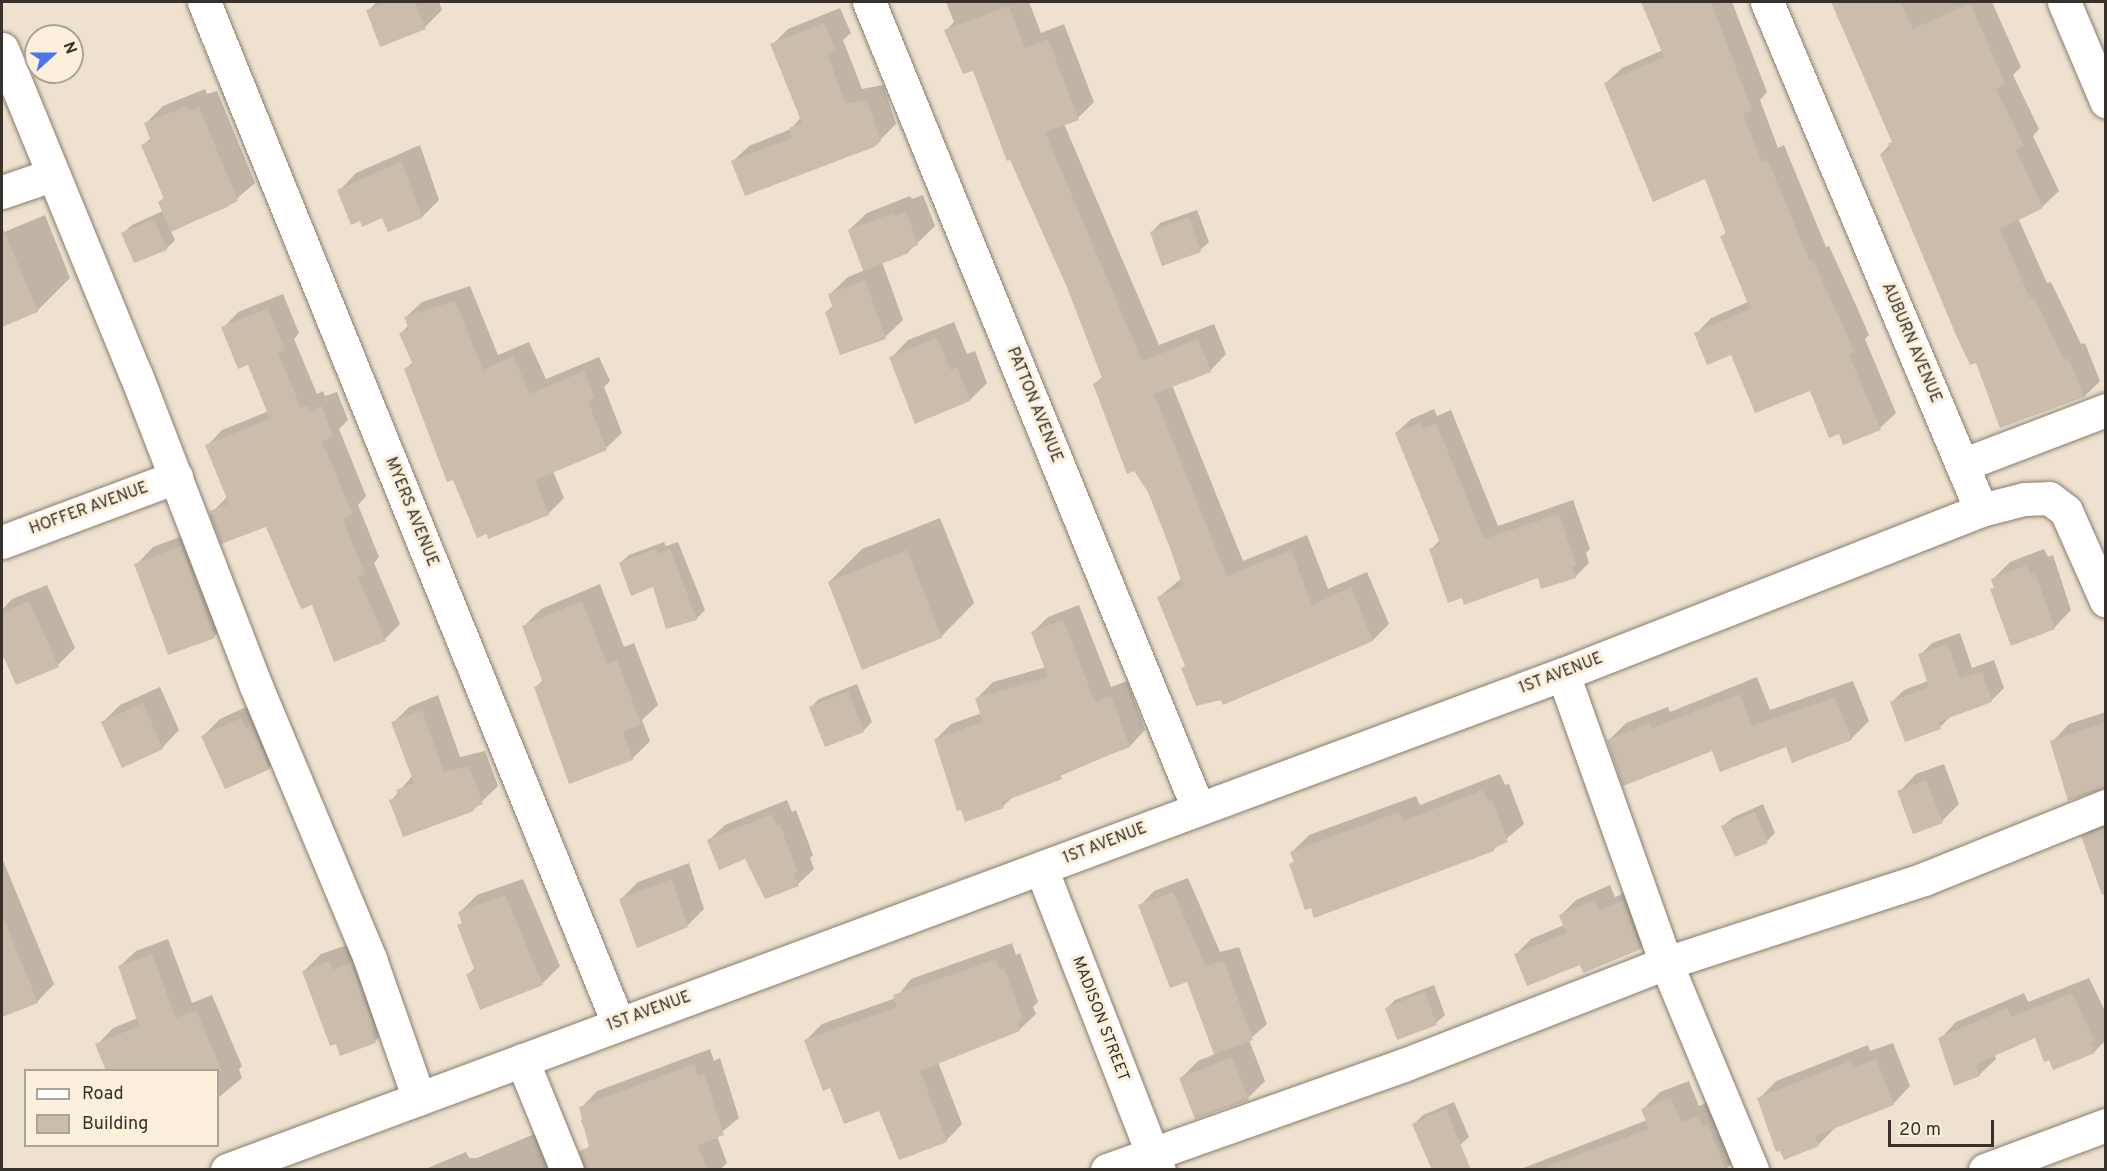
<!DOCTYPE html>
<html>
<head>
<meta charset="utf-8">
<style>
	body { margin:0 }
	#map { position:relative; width:2107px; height:1171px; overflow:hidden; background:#efe1cf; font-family:Overpass,sans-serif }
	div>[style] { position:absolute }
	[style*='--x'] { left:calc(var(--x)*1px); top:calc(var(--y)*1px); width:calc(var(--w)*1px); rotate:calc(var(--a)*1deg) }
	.shadow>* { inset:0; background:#0003 }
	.building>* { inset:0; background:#cbbdac }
	.roads { filter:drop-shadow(0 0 2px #897c6c) drop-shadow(0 0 2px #897c6c) }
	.minor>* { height:33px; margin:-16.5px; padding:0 16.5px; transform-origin:16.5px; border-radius:16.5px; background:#fff }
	span { translate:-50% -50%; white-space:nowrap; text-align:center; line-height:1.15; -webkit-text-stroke:6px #fcefdc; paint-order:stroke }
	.street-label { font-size:16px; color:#36312a }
	.frame { position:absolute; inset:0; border:3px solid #36312a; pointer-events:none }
	.legend { position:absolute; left:24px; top:1069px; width:195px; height:78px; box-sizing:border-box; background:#fcefdc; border:2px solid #ada395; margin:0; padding:8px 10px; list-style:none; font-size:18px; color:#36312a }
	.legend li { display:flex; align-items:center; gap:12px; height:30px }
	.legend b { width:30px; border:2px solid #ada395 }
	.north { position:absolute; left:24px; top:24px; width:60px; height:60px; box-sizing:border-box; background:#fcefdc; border:2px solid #ada395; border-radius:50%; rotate:69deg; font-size:16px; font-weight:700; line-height:24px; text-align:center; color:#36312a }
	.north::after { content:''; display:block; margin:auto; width:21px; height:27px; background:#4a78ea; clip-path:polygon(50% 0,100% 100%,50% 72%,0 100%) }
	.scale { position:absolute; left:1888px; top:1120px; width:106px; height:27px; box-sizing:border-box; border:3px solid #36312a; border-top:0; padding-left:8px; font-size:18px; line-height:21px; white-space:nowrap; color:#36312a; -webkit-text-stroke:4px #fcefdc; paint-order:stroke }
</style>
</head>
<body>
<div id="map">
	<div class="shadow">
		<i style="clip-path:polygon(377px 2px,439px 2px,442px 10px,425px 27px,368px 11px)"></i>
		<i style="clip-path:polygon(946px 2px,1029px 2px,1041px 33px,1064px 24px,1094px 102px,1078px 118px,1064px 124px,1159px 345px,1214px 324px,1226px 354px,1210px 371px,1172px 385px,1243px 561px,1307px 535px,1328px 589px,1367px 572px,1389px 624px,1373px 640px,1224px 703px,1183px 668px,1186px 665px,1159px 597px,1182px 578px,1150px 491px,1095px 384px,1103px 376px,1067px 284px,974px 69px,946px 30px,954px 22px)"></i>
		<i style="clip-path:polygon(1643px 2px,1732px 2px,1767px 92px,1760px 100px,1778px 148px,1784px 145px,1826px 247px,1829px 246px,1856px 305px,1869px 335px,1865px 339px,1896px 413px,1880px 428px,1839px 432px,1811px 389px,1696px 334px,1711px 318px,1748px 302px,1722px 237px,1727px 231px,1706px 177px,1606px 83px,1622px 68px,1663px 50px)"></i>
		<i style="clip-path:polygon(1833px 2px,1992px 2px,2021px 67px,2013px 75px,2039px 129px,2033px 136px,2059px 191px,2042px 207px,2018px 218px,2047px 283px,2051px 282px,2081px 344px,2085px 343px,2100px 381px,2084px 397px,1977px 361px,1881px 154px,1893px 141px)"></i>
		<i style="clip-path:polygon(840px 8px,851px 33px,843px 40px,862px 89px,883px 85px,896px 124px,880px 140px,733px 161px,749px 146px,791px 129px,801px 117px,772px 45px,788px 29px)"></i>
		<i style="clip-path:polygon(205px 89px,207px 94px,217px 91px,255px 183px,227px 207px,171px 231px,175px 240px,166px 249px,123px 233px,132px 225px,163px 211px,159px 202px,165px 197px,143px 145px,151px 138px,146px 123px,163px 106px)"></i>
		<i style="clip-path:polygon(420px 145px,439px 200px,422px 217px,360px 219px,339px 191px,356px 173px)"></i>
		<i style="clip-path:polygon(923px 195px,935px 226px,908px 252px,882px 262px,903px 320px,885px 337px,826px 312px,834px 305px,830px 294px,848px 277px,865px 270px,849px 230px,867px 213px,910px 196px,912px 199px)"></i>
		<i style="clip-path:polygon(1197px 210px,1209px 242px,1200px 250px,1163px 264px,1152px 232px,1160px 223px)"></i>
		<i style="clip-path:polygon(45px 215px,70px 278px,37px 311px,2px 325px,2px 233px)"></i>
		<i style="clip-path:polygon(470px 286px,498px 355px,529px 342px,546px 379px,599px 357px,610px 381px,604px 387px,622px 433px,606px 448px,553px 471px,564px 498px,548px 514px,405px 369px,413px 362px,401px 333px,409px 325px,406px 317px,422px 302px)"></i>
		<i style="clip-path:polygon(283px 294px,299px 333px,294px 339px,317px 394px,323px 391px,325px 396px,337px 392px,348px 420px,339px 429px,366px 496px,358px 505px,379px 557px,374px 563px,400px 624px,385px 639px,313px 603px,267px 525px,212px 512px,227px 497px,207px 446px,222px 430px,269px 411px,249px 363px,223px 328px,238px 312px)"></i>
		<i style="clip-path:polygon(954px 322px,967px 354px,975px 351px,987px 383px,970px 400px,891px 358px,908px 340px)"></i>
		<i style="clip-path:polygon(1434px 409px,1437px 416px,1451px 410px,1498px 526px,1573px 500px,1590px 549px,1586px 553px,1589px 563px,1575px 577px,1538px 576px,1431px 549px,1440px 540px,1396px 433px,1411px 419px)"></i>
		<i style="clip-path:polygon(940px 518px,974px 603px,941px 637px,829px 582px,862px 549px)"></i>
		<i style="clip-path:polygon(198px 530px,232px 619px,214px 636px,136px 565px,153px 547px)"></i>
		<i style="clip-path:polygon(664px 542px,666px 546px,678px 542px,705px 610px,696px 619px,620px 563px,629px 555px)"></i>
		<i style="clip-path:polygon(2044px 549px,2048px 557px,2053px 555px,2071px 610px,2054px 628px,1992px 590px,1995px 586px,1993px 579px,2010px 562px)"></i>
		<i style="clip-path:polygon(600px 584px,624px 647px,634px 643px,658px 705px,642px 720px,650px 741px,633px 758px,570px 782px,536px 687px,543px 680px,524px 626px,541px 609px)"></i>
		<i style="clip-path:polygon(47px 585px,75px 648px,58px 665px,2px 658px,2px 610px,12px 599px)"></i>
		<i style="clip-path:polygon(1079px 605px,1111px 687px,1127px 681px,1145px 730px,1130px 746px,1015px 795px,1003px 806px,935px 740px,951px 724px,982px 713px,977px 698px,993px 682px,1046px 667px,1032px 633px,1048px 617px)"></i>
		<i style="clip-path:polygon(1960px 633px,1972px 668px,1994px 660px,2004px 688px,1992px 700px,1952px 715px,1940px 727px,1892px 702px,1904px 690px,1928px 681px,1920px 655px,1932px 643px)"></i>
		<i style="clip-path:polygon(1757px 677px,1770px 710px,1853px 681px,1869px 721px,1851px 739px,1787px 745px,1713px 749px,1608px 741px,1626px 723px,1668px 707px,1670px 712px)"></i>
		<i style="clip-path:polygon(857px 684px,872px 722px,863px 731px,811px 707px,819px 699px)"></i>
		<i style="clip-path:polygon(160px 687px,179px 730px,162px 748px,103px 722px,120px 705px)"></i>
		<i style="clip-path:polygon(438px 695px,460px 757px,485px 751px,498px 786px,473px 810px,391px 801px,413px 775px,393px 723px,409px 707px)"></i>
		<i style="clip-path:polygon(259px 701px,287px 750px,269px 768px,226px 787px,203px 736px,220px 719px)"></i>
		<i style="clip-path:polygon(2106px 712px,2106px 787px,2052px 742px,2069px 724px)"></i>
		<i style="clip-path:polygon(1944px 764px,1959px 804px,1942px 821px,1899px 792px,1916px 774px)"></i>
		<i style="clip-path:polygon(1500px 774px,1505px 785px,1509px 784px,1524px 824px,1493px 850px,1290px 865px,1295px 860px,1292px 852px,1309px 835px,1416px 796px,1420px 805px)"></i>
		<i style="clip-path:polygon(787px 800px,792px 812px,796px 810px,813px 855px,810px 858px,814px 869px,798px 884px,709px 840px,725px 825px)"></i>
		<i style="clip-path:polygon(1763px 804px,1775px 833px,1767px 841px,1723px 826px,1732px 818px)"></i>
		<i style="clip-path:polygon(2106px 817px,2106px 877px,2082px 837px)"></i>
		<i style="clip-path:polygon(2px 858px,54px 984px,37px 1002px,2px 1016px)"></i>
		<i style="clip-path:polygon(689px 863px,704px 909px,687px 926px,621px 899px,638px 882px)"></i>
		<i style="clip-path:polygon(1188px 878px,1220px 952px,1239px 947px,1267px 1024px,1249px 1040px,1265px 1081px,1248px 1098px,1181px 1078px,1198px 1061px,1215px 1054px,1188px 980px,1140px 906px,1154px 891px)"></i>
		<i style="clip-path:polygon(523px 879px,560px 966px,542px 984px,468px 975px,475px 967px,459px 926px,463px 921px,460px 912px,477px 895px)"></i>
		<i style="clip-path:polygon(1610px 885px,1615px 897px,1638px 887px,1656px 932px,1640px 948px,1580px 964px,1516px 954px,1531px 939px,1564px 925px,1560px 916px,1576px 900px)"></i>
		<i style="clip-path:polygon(168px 939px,192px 1003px,212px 995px,242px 1066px,239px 1069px,242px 1078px,218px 1098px,218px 1070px,97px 1045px,113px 1028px,138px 1018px,119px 967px,136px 951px)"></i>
		<i style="clip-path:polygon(1012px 943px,1016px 955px,1020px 953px,1038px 1002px,1033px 1007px,1036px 1014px,1019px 1030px,938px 1062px,962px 1124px,946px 1141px,831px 1086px,806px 1040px,822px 1024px,896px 998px,911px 979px)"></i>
		<i style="clip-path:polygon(347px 945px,392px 1024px,375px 1041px,304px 971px,321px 954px)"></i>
		<i style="clip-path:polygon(2089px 978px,2106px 1013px,2106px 1040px,2094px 1052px,2036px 1036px,1994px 1054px,1996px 1059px,1979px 1075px,1940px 1039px,1956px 1022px,2024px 993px,2028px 1002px)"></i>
		<i style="clip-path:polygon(1434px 985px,1445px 1015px,1436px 1023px,1387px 1008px,1395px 1000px)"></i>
		<i style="clip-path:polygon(1893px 1043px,1910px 1086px,1893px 1104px,1836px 1127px,1818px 1145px,1759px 1099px,1776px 1081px,1868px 1045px,1870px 1051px)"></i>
		<i style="clip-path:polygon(710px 1049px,714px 1061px,720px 1058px,739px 1118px,717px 1136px,727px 1163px,720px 1170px,674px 1170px,596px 1161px,581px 1120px,585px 1117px,581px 1108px,597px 1091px)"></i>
		<i style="clip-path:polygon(1689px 1081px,1699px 1106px,1716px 1099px,1743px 1152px,1725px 1170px,1518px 1170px,1647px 1120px,1642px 1110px,1660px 1092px)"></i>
		<i style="clip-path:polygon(1454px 1102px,1469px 1137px,1460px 1145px,1414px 1124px,1423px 1115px)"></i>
		<i style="clip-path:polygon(549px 1128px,567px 1170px,423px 1170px,466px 1152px,469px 1158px,477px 1158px)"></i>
	</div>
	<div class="building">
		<i style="clip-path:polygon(389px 2px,415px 2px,426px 29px,380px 47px,366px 10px)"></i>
		<i style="clip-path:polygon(1641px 2px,1711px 2px,1752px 110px,1743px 114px,1762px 162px,1768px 160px,1810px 262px,1813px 261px,1841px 321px,1854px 352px,1849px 355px,1881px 430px,1843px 445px,1839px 434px,1829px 438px,1810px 391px,1755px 413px,1731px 355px,1707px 365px,1694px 333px,1750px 309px,1720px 236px,1726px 234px,1705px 179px,1653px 202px,1604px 83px,1664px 57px)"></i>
		<i style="clip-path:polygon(1831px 2px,1900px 2px,1913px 29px,1970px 3px,2006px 85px,1996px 89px,2024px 146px,2016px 150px,2043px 208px,2000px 229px,2030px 298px,2034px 297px,2064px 360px,2069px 358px,2084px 397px,2000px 428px,1976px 363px,1970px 365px,1956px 335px,1880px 154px,1891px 149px,1888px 144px,1892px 142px)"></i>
		<i style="clip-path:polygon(1009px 6px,1025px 48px,1048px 39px,1079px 120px,1045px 132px,1142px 361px,1198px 339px,1211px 372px,1154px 394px,1227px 576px,1291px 550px,1312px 605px,1351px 587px,1373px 641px,1223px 705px,1221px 700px,1196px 706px,1181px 668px,1185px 666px,1157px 597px,1183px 586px,1170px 548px,1148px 492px,1134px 471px,1127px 474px,1093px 384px,1102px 378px,1066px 285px,1010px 160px,1007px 161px,973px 71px,963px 74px,944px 30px)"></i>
		<i style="clip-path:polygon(824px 23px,836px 50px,827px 54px,846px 104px,867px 100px,881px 141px,874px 147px,745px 196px,731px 161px,792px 138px,789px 128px,802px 123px,770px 44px)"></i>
		<i style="clip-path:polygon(187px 106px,189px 111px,199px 107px,238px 201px,171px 232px,158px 202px,164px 199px,141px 145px,151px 141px,144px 123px)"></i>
		<i style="clip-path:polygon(402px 161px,422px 218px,388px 232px,382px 218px,362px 227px,360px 221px,351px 225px,337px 190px)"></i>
		<i style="clip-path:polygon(906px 212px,918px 245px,907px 249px,909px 253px,863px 271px,848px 230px,893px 213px,894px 216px)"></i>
		<i style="clip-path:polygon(1189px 217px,1201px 252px,1162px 266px,1150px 232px)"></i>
		<i style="clip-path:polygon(154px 219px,167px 250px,134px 263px,121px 233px)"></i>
		<i style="clip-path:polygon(2px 226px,38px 312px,2px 327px)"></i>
		<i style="clip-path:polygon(865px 280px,886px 339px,840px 355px,825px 312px,833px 309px,828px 294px)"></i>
		<i style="clip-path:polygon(455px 301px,483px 370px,513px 356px,530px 394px,584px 371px,595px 398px,588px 401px,607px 450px,535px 480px,549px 515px,488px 539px,487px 534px,477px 538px,453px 480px,447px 482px,404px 369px,413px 365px,399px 333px,409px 329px,404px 317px)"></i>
		<i style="clip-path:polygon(268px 308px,285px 350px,278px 353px,301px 408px,308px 406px,310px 411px,322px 406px,333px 437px,322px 441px,352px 513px,343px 520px,365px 574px,358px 577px,386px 641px,334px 662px,312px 605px,301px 609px,266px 527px,221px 544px,210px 516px,210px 511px,229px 504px,205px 445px,270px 419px,248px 365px,238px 369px,221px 327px)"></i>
		<i style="clip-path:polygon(937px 338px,950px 370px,957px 367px,970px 401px,915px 424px,889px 357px)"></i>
		<i style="clip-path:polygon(1420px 423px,1423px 429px,1436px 423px,1484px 539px,1559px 514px,1576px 565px,1572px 566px,1576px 578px,1541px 589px,1538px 578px,1464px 605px,1462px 598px,1448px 603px,1429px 549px,1441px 545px,1395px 433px)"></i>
		<i style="clip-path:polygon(181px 546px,215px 638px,168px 655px,134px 564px)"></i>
		<i style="clip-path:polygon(656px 549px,658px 554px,670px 549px,697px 620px,666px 629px,653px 587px,631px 596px,619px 563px)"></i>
		<i style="clip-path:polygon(907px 550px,942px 638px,862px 670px,828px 582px)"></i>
		<i style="clip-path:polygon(2027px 565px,2030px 574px,2035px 572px,2055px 629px,2011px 646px,1990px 589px,1994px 588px,1991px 579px)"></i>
		<i style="clip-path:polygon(29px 601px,59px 667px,16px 685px,2px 653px,2px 613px)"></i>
		<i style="clip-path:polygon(582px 601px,607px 664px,617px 660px,641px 724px,623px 732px,633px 760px,569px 784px,534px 687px,543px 683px,522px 626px)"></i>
		<i style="clip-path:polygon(1063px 620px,1095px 702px,1111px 696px,1130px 747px,1060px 774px,1062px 779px,1002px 802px,1004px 808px,965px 822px,961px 810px,957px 811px,934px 739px,983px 722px,975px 698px,1048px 677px,1031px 632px)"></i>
		<i style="clip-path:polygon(1948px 644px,1960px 679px,1982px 672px,1992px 702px,1938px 722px,1941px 729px,1905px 742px,1890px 702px,1929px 687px,1918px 654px)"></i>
		<i style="clip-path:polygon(848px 691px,864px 732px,825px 747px,809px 707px)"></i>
		<i style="clip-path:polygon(1740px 694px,1752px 726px,1835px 697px,1852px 740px,1792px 763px,1786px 747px,1720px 772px,1712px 751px,1623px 786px,1607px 740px,1650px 723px,1652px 728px)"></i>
		<i style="clip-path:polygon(143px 703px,163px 749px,122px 768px,101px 722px)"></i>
		<i style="clip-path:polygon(422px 710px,444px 772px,469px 766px,483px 804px,472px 808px,474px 811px,403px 837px,389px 800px,399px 797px,396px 790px,414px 783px,391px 722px)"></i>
		<i style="clip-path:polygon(241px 718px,246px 729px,251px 726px,270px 769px,225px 789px,201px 736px)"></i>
		<i style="clip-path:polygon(2106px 722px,2106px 788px,2068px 801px,2050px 741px)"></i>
		<i style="clip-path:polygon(1926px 780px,1943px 823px,1913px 834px,1897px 791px)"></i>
		<i style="clip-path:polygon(1483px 790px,1488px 801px,1492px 800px,1508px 842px,1493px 848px,1494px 851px,1314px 918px,1311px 908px,1305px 910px,1289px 864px,1294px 862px,1290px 852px,1399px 812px,1403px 821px)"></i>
		<i style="clip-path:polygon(1755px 812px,1768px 843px,1735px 857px,1721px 826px)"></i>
		<i style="clip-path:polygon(772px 814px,776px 826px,780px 825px,798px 872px,794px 873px,799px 886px,765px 899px,745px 859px,719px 870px,707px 840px)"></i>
		<i style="clip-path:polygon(2106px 826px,2106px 894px,2102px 895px,2081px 836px)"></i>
		<i style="clip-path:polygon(672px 879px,688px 927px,637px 948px,619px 899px)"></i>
		<i style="clip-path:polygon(1173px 892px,1206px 966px,1224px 961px,1253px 1040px,1214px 1054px,1187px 982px,1170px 988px,1138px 905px)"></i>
		<i style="clip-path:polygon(505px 895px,543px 985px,480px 1010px,466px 974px,475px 971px,457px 925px,462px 923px,458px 912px)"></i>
		<i style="clip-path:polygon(1595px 900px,1599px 911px,1622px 901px,1641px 949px,1583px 973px,1580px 965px,1527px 986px,1514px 954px,1566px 933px,1559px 915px)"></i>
		<i style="clip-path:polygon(2px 914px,38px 1003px,2px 1017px)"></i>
		<i style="clip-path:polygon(152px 954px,176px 1018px,196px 1010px,222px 1071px,106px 1071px,95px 1044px,139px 1026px,118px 966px)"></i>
		<i style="clip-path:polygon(996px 959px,1000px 970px,1004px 968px,1023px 1019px,1017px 1022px,1020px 1031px,920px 1071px,947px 1142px,899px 1160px,879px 1111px,844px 1124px,830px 1088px,823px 1091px,804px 1040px,897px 1007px,893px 995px)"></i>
		<i style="clip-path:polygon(330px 961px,333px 970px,351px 963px,375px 1029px,371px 1030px,376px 1043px,340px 1056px,336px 1044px,330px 1046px,302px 971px)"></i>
		<i style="clip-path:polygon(1425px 992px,1437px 1025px,1397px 1040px,1385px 1008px)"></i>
		<i style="clip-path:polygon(2072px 993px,2095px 1042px,2091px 1043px,2095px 1053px,2053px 1070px,2049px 1060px,2044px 1062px,2035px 1038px,1976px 1064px,1980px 1076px,1954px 1086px,1938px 1038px,2007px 1008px,2011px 1017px)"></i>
		<i style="clip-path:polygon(1232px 1057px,1249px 1100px,1195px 1119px,1179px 1078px)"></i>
		<i style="clip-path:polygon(1876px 1059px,1894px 1105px,1815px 1136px,1819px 1146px,1784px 1160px,1780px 1151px,1776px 1152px,1757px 1098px,1850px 1061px,1853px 1068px)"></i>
		<i style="clip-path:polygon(694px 1064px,698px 1076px,704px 1073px,724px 1135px,698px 1145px,708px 1170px,585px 1170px,579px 1151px,589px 1147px,579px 1107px)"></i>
		<i style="clip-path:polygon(1671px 1097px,1681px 1122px,1698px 1116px,1703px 1127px,1708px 1125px,1726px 1170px,1547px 1170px,1547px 1166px,1649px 1129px,1641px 1109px)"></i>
		<i style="clip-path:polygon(1446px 1109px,1471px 1170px,1432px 1170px,1412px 1124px)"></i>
	</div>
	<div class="roads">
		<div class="minor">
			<i style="--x:204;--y:2;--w:1102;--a:67.93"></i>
			<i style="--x:869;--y:2;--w:871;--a:67.8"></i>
			<i style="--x:1767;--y:2;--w:551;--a:67.16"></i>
			<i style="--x:2064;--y:2;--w:108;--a:67"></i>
			<i style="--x:2;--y:49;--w:352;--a:67.7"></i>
			<i style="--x:136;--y:375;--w:333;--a:68.9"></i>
			<i style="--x:256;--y:686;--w:296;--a:67.3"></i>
			<i style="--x:370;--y:959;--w:148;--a:70.7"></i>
			<i style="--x:2;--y:192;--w:53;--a:-18.8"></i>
			<i style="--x:1962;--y:465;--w:154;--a:-20.9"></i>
			<i style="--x:2;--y:542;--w:186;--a:-20.5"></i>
			<i style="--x:1563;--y:674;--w:307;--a:70.4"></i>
			<i style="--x:1666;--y:963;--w:224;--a:67.4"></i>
			<i style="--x:1041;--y:868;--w:324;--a:68.7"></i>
			<i style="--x:522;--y:1060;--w:119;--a:67.8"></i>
			<i style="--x:227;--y:1170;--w:1425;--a:-20.37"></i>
			<i style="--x:1563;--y:674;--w:449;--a:-21.4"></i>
			<i style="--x:1981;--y:510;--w:44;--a:-14.3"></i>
			<i style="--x:2024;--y:499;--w:25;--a:-2"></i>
			<i style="--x:2049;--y:498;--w:21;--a:37"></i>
			<i style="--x:2066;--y:511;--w:98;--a:66"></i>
			<i style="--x:1107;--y:1170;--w:315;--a:-19.5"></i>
			<i style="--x:1404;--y:1065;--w:281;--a:-21.3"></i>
			<i style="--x:1666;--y:963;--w:271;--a:-18"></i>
			<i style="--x:1924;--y:879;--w:196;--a:-21.9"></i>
			<i style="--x:1985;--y:1170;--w:129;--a:-20.4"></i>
		</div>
	</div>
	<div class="street-label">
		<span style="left:1911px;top:343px;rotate:67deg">AUBURN AVENUE</span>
		<span style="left:1034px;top:405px;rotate:68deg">PATTON AVENUE</span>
		<span style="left:89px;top:509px;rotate:-20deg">HOFFER AVENUE</span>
		<span style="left:411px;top:512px;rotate:68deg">MYERS AVENUE</span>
		<span style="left:1561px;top:674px;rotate:-21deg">1ST AVENUE</span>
		<span style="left:1105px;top:844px;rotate:-21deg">1ST AVENUE</span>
		<span style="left:649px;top:1012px;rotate:-20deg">1ST AVENUE</span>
		<span style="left:1100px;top:1019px;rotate:69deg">MADISON STREET</span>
	</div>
	<div class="frame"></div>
	<ul class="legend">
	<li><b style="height:8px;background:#fff"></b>Road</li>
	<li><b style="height:16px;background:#cbbdac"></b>Building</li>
	</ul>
	<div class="north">N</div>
	<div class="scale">20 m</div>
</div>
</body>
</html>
